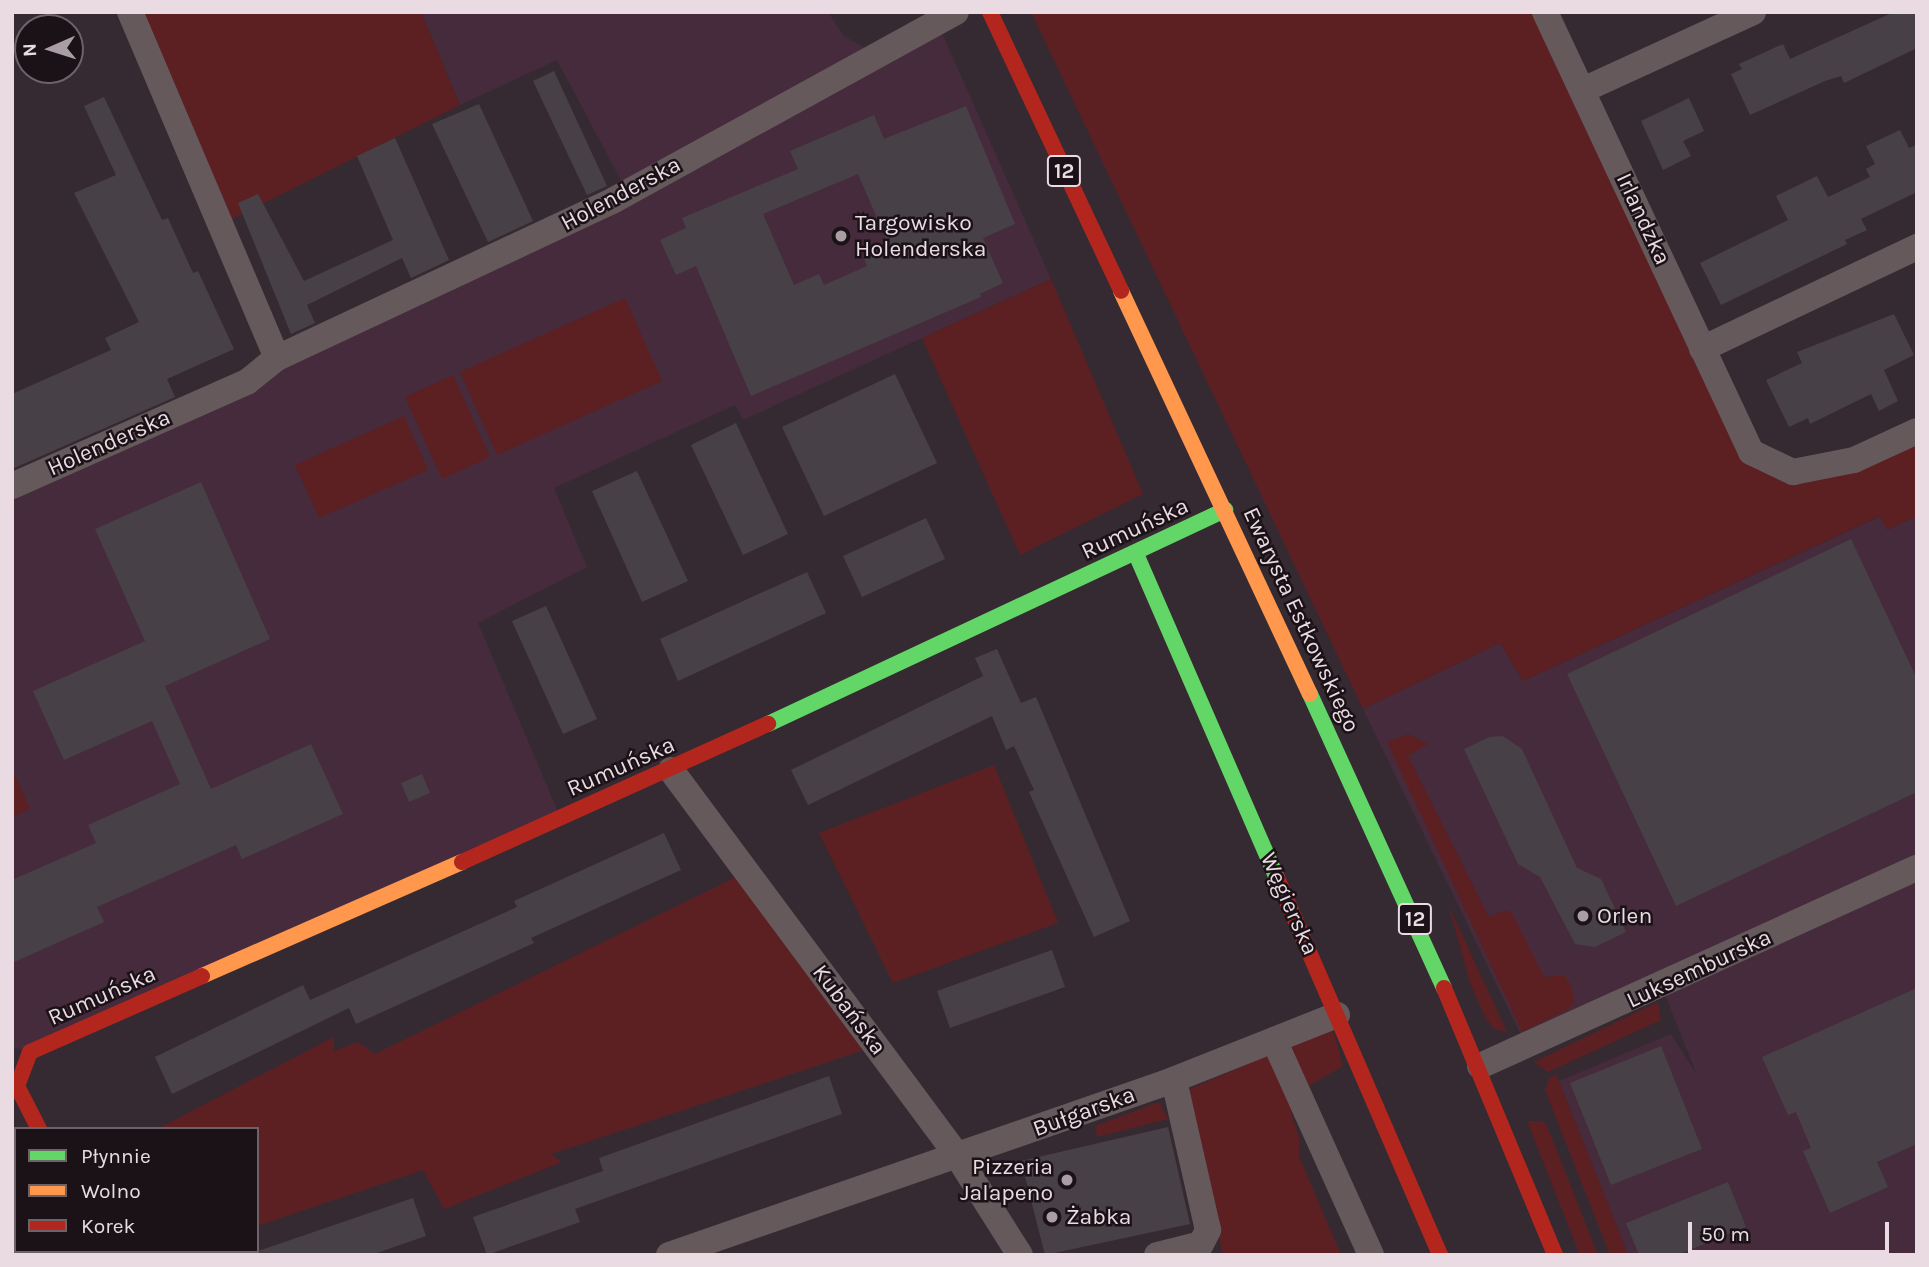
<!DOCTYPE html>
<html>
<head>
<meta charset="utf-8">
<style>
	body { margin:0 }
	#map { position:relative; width:1929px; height:1267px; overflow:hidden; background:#352a31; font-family:Karla,sans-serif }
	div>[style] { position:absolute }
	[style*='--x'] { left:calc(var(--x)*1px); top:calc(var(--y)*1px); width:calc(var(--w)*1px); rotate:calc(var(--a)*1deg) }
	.built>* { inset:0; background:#452b3b }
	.green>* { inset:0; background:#5c2023 }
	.building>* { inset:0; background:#484047 }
	.street>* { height:26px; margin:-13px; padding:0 13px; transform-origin:13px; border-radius:13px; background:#65595c }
	.fast>* { height:16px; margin:-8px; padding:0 8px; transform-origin:8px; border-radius:8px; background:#63d668 }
	.slow>* { height:16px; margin:-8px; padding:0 8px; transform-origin:8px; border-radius:8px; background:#ff974d }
	.jam>* { height:16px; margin:-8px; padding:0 8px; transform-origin:8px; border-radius:8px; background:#b3261e }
	.dots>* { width:19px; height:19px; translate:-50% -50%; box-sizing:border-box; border:4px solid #1b1217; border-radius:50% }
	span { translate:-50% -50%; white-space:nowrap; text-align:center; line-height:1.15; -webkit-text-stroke:5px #1b1217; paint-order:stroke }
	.shield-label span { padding:2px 5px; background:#1b1217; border:2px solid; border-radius:5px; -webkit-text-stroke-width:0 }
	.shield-label { font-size:21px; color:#eadbe3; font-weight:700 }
	.street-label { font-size:23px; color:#eadbe3 }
	.poi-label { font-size:23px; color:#eadbe3 }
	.left { translate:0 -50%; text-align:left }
	.right { translate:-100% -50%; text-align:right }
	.frame { position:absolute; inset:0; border:14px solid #eadbe3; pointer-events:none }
	.legend { position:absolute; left:14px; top:1127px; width:245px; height:126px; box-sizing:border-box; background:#1b1217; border:2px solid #6e6269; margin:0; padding:9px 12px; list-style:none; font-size:21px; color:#eadbe3 }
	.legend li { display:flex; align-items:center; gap:14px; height:35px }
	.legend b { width:35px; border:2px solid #6e6269 }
	.north { position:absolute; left:14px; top:14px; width:70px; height:70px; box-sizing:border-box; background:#1b1217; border:2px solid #6e6269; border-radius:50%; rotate:267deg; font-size:19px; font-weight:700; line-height:28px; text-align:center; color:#eadbe3 }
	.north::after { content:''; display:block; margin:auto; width:24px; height:32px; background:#ab9da5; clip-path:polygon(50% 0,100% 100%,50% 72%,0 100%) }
	.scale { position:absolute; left:1688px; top:1222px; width:201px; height:32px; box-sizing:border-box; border:4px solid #eadbe3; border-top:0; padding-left:9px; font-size:21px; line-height:24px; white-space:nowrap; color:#eadbe3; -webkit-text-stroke:5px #1b1217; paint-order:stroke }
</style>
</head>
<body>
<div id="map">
	<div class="built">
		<i style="clip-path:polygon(421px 12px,828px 12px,844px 36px,877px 54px,937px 22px,1051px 279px,743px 420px,735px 405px,554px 488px,587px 567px,478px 623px,561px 819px,30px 1052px,12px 1047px,12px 486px,627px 192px,557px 60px,460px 105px)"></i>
		<i style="clip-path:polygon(1881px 516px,1887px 530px,1917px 516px,1917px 1255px,1628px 1255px,1559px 1081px,1671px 1034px,1696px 1073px,1657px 974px,1522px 1037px,1363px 709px,1500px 643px,1523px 681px)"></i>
	</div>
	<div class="green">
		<i style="clip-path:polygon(127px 12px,421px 12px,460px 105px,220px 225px)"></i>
		<i style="clip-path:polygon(1031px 12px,1545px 12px,1751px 452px,1793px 472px,1917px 431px,1917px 516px,1887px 530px,1880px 516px,1523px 681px,1500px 643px,1363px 709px)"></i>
		<i style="clip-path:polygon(1051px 279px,1143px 494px,1020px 555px,922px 338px)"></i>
		<i style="clip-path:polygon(625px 298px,662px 381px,497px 455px,460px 372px)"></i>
		<i style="clip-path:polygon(453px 375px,490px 457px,442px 479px,405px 397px)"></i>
		<i style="clip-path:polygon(404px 416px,428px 470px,319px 518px,295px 465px)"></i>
		<i style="clip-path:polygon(1408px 734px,1428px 744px,1408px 756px,1489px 917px,1505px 910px,1512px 913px,1544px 977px,1564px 975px,1571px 985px,1575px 1002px,1567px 1010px,1522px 1032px,1387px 742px)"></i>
		<i style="clip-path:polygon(994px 765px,1058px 923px,893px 983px,819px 833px)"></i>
		<i style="clip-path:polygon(12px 769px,30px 809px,12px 817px)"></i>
		<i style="clip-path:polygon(746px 872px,876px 1046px,551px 1154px,562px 1162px,444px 1209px,423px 1170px,257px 1226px,257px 1129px,157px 1129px,334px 1037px,334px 1051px,358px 1042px,375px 1054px)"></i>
		<i style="clip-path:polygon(1448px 904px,1507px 1032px,1494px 1029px,1485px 1017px,1470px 983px)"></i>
		<i style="clip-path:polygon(1658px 1002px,1661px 1020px,1548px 1072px,1534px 1062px)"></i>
		<i style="clip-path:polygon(1332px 1027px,1343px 1066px,1297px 1093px,1301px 1102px,1291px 1113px,1299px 1137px,1299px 1156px,1341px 1255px,1223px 1255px,1186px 1091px)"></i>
		<i style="clip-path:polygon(1556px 1074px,1610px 1209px,1628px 1255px,1610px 1255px,1545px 1090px,1549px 1078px)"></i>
		<i style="clip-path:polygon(1159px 1102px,1168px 1119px,1097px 1137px,1095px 1126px)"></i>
		<i style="clip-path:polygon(1527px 1121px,1543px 1121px,1547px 1126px,1598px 1255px,1580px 1255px)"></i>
	</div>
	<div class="building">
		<i style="clip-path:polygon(1894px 12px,1917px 12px,1917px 48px,1844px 83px,1841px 76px,1825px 81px,1750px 115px,1731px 74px,1742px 69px,1739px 64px,1783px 44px,1790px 59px)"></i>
		<i style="clip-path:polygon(554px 71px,607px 186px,587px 195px,533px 81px)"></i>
		<i style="clip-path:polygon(104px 97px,162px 220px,168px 218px,193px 273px,198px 271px,234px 349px,167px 379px,175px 397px,12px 469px,12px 394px,111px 350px,105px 338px,139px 322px,74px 193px,116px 175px,84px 106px)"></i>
		<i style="clip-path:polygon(1689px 98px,1704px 131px,1683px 141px,1691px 156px,1663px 170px,1641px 121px)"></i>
		<i style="clip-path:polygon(479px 104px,533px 221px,488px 242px,432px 124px)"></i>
		<i style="clip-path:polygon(evenodd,966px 106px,1015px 224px,983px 238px,1003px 283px,980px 294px,981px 297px,751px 396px,696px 266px,676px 275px,660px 240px,686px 228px,682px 218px,798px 169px,790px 151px,874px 115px,884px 139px,966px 106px,858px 174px,889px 246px,863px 256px,867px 266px,824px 285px,819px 274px,794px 285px,763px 214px,858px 174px)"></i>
		<i style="clip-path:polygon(1900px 130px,1909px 148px,1917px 145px,1917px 192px,1861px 219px,1867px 230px,1845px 240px,1847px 244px,1721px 305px,1700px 263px,1788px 220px,1776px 196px,1817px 176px,1828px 197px,1870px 177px,1866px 169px,1875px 164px,1866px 146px)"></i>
		<i style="clip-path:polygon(395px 138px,449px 260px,411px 278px,402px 258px,307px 305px,315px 323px,291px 334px,238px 203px,258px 194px,304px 281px,393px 240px,357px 156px)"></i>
		<i style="clip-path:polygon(1894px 314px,1914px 355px,1884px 370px,1898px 401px,1879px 411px,1871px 394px,1810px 424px,1808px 418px,1789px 427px,1766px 380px,1802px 363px,1797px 352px)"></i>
		<i style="clip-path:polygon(895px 374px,937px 463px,824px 516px,782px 427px)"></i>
		<i style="clip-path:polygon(736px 423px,788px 534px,743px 555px,691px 445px)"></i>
		<i style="clip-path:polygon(637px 471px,688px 581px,642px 602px,592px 491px)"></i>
		<i style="clip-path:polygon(201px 482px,270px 639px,165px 686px,211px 789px,311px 744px,343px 814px,242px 859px,236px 845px,97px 907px,104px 922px,12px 963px,12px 880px,96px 843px,88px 825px,180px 784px,152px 721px,64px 760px,33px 691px,145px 641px,95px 529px)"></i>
		<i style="clip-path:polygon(926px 518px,945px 559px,862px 597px,843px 556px)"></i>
		<i style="clip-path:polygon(1851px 539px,1917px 679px,1917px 792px,1676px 906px,1567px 674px)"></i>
		<i style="clip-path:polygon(807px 572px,826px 613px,678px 681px,660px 639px)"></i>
		<i style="clip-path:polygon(546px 606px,597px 719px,563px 734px,512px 621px)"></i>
		<i style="clip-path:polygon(997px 649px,1021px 703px,1036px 697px,1130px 921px,1094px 937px,1029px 792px,1034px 790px,1014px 746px,1006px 750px,992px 716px,808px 805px,791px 770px,983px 676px,975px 658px)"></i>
		<i style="clip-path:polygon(1503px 736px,1522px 749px,1577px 868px,1601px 879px,1626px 932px,1595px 947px,1575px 944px,1540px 877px,1518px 864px,1464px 749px,1489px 737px)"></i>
		<i style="clip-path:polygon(422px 774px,430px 793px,409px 802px,401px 783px)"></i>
		<i style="clip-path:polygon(664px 833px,681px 870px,531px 938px,534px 943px,356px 1024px,349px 1008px,172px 1094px,155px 1057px,303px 985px,310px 1000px,517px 907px,514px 901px)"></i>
		<i style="clip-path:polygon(1052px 950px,1065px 987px,950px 1028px,937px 991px)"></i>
		<i style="clip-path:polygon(1917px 988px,1917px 1144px,1877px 1162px,1888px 1187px,1830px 1213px,1803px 1151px,1811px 1148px,1796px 1112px,1788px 1115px,1762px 1057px)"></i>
		<i style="clip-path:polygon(1661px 1046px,1702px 1149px,1611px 1185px,1570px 1083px)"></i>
		<i style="clip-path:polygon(829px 1076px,842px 1114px,575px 1209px,580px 1222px,487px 1255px,473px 1217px,603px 1171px,599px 1158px)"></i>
		<i style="clip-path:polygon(1168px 1127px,1190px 1224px,1045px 1255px,1021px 1161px)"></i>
		<i style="clip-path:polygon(1728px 1182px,1746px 1227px,1677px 1255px,1639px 1255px,1626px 1223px)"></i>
		<i style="clip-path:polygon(413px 1198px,426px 1236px,371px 1255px,258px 1255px,258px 1251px)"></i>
	</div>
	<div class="street">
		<i style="--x:1545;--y:12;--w:486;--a:64.9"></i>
		<i style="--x:1751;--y:452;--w:47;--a:25.5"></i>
		<i style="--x:1793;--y:472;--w:62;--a:-11.1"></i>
		<i style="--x:1854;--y:460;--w:69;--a:-24.7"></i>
		<i style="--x:1583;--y:90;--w:187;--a:-24.6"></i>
		<i style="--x:1702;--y:349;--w:238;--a:-25.4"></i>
		<i style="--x:277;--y:358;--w:372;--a:-25.1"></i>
		<i style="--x:614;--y:200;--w:390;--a:-28.8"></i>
		<i style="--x:12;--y:486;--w:257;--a:-23.9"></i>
		<i style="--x:247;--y:382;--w:38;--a:-39"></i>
		<i style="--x:277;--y:358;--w:376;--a:-113"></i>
		<i style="--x:671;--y:770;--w:482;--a:53.4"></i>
		<i style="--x:958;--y:1157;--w:116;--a:57.7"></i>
		<i style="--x:1274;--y:1040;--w:236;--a:65.7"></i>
		<i style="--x:1480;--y:1066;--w:480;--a:-24.4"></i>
		<i style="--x:102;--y:1251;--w:4;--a:76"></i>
		<i style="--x:669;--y:1255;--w:525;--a:-19.13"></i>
		<i style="--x:1165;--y:1083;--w:185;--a:-21.6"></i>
		<i style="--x:1157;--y:1255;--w:45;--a:-14"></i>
		<i style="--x:1201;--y:1244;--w:16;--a:-63"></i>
		<i style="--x:1208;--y:1230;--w:154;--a:-102.8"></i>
	</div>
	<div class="fast">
		<i style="--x:1136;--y:554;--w:353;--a:66.5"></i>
		<i style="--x:1310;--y:694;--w:323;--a:65.5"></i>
		<i style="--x:768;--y:724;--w:505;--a:-25.09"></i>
	</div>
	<div class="slow">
		<i style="--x:1121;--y:291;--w:445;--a:64.9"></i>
		<i style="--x:202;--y:976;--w:284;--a:-23.7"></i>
	</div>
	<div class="jam">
		<i style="--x:990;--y:12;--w:308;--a:64.8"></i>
		<i style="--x:462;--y:862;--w:336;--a:-24.3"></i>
		<i style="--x:1277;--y:878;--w:411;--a:66.6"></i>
		<i style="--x:1444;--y:988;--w:289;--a:67.4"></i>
		<i style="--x:39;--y:1129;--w:48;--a:-117.1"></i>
		<i style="--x:17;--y:1086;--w:36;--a:-69"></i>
		<i style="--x:30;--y:1052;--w:188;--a:-23.8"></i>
	</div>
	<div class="dots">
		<i style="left:841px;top:236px;background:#ab9da5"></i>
		<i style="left:1583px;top:916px;background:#ab9da5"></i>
		<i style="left:1067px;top:1180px;background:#ab9da5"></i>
		<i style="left:1052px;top:1217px;background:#ab9da5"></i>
	</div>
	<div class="shield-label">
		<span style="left:1064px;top:171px">12</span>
		<span style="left:1415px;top:919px">12</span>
	</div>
	<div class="street-label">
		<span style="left:621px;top:194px;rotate:-28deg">Holenderska</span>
		<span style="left:1643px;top:219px;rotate:65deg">Irlandzka</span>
		<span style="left:109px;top:443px;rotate:-24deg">Holenderska</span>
		<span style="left:1135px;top:529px;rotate:-25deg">Rumuńska</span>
		<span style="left:1301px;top:620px;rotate:65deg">Ewarysta Estkowskiego</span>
		<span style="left:621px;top:767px;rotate:-24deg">Rumuńska</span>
		<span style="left:1289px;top:904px;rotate:66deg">Węgierska</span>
		<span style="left:1699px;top:969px;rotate:-25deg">Luksemburska</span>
		<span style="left:102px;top:996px;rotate:-24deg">Rumuńska</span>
		<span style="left:849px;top:1010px;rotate:53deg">Kubańska</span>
		<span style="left:1084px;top:1112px;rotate:-20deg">Bułgarska</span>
	</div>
	<div class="poi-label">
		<span class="left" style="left:855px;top:236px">Targowisko<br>Holenderska</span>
		<span class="left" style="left:1597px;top:916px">Orlen</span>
		<span class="right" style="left:1053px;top:1180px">Pizzeria<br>Jalapeno</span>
		<span class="left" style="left:1066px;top:1217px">Żabka</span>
	</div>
	<div class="frame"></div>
	<ul class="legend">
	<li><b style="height:9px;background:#63d668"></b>Płynnie</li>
	<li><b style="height:9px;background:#ff974d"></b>Wolno</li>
	<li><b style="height:9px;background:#b3261e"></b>Korek</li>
	</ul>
	<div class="north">N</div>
	<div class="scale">50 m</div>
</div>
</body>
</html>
